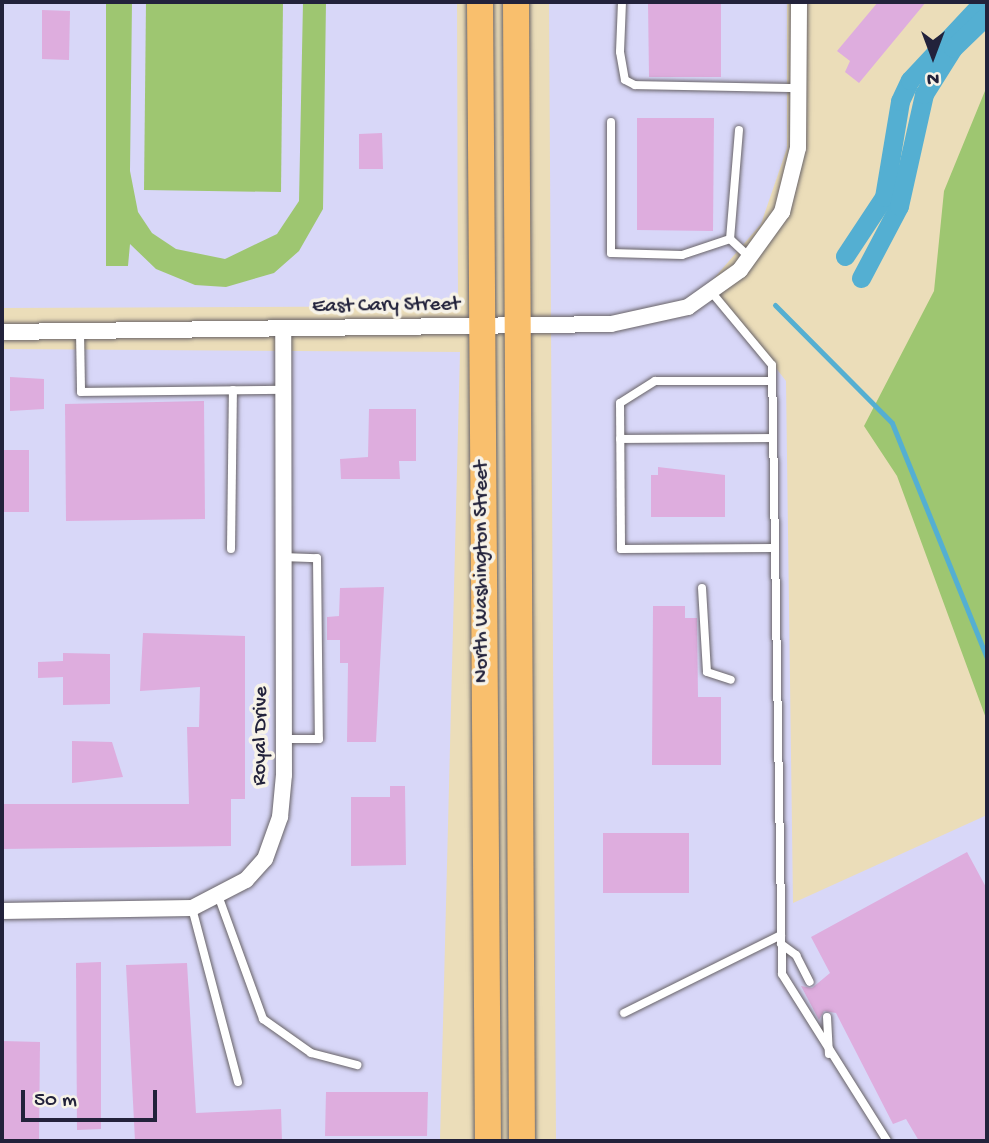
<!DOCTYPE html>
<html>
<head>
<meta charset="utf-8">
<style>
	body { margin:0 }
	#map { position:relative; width:989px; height:1143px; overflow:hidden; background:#ebddb9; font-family:"Gochi Hand",sans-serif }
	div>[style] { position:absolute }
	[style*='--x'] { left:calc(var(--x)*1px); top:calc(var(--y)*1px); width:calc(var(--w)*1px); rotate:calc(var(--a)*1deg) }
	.built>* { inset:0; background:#d8d7f8 }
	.green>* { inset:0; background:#9ec671 }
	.stream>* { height:5px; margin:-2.5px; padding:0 2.5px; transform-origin:2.5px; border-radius:2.5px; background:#54afd2 }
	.canal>* { height:19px; margin:-9.5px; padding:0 9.5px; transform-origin:9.5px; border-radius:9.5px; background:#54afd2 }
	.building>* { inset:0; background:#deadde }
	.roads { filter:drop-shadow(0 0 2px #686367) drop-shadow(0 0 2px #686367) }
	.service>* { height:8px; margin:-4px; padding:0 4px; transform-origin:4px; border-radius:4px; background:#fff }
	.minor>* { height:16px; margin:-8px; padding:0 8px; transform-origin:8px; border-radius:8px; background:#fff }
	.primary>* { height:26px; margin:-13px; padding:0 13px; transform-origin:13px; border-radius:13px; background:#f9bf6d }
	span { translate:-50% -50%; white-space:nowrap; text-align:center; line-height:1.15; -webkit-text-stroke:7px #f7f3e8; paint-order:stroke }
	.street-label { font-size:21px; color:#22223b }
	.frame { position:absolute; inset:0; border:4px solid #22223b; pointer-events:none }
	.north { position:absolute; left:898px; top:21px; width:70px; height:70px; -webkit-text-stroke:5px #f7f3e8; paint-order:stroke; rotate:180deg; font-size:19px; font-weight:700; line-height:28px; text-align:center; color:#22223b }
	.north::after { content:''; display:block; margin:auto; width:24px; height:32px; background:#22223b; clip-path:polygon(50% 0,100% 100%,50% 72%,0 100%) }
	.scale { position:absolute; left:21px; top:1090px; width:136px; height:32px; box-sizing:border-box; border:4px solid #22223b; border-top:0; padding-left:9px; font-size:21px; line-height:24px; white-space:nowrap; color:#22223b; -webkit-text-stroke:5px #f7f3e8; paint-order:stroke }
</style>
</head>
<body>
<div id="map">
	<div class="built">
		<i style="clip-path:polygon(2px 2px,457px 2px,458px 306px,2px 308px)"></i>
		<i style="clip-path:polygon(549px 2px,787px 2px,787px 148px,761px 224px,710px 283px,786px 381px,793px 903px,987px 815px,987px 1141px,556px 1141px)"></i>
		<i style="clip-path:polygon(2px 349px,460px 352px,440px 1141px,2px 1141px)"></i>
	</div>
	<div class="green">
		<i style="clip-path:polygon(106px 2px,132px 2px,130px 171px,138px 212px,152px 233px,176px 249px,225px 259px,277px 234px,299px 201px,303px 2px,326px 2px,323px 209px,299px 251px,274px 273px,226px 287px,195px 285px,156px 269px,130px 244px,128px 266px,106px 266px)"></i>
		<i style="clip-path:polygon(146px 2px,283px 2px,281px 192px,144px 190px)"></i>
		<i style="clip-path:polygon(987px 86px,987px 721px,897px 476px,864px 426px,934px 291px,944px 191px)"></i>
	</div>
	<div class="stream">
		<i style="--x:775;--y:305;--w:166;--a:45.2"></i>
		<i style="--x:892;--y:423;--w:253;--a:68"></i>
	</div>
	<div class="canal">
		<i style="--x:845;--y:256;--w:71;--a:-56.5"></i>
		<i style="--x:884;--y:197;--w:97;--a:-80.5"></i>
		<i style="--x:900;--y:101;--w:23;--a:-65"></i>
		<i style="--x:910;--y:80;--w:107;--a:-46.9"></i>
		<i style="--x:861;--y:278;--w:81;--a:-62.2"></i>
		<i style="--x:899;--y:206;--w:115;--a:-77.4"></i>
		<i style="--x:924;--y:94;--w:54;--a:-57.8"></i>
		<i style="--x:953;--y:48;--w:43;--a:-44.1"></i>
	</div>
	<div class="building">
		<i style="clip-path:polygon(648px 2px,721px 2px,721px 77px,649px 77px)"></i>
		<i style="clip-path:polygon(878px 2px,926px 2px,859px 83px,845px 72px,850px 61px,837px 51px)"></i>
		<i style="clip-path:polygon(42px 10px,70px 11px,69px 60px,42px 59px)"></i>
		<i style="clip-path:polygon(637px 118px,714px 118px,713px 231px,637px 230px)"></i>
		<i style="clip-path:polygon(382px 133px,383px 169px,359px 169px,359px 134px)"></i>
		<i style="clip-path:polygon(10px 377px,44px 379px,44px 409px,10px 411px)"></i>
		<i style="clip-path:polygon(204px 401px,205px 519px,66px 521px,65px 404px)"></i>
		<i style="clip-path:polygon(369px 409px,416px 409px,416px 461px,399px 461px,400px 479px,341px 479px,340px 459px,368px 457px)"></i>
		<i style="clip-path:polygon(2px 450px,29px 450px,29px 512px,2px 512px)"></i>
		<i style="clip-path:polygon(658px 467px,725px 475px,725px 517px,651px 517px,651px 475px,658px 475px)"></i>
		<i style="clip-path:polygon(384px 587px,376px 742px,347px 742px,348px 663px,340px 663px,340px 640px,327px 640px,327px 617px,339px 616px,340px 588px)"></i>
		<i style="clip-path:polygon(653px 606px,685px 606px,685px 618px,697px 618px,698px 697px,721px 697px,721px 765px,652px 765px)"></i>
		<i style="clip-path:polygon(143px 633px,245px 636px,245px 799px,231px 799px,231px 846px,2px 849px,2px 804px,189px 804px,187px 727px,199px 727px,200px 687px,140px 691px)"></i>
		<i style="clip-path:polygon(63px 653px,110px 654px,110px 704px,63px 705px,63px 677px,38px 678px,38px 662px,63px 661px)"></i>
		<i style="clip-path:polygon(72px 741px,112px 742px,123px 777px,72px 783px)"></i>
		<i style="clip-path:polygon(390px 786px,405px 786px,406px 865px,351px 866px,351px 797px,390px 797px)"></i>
		<i style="clip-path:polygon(603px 833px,689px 833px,689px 893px,603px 893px)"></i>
		<i style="clip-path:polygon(967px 852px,987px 889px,987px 1141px,919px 1141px,906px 1119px,893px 1124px,836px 1013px,824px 1011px,819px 1020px,801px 986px,812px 988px,830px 973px,811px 937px)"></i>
		<i style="clip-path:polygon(101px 962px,101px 1129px,77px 1130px,76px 963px)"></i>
		<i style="clip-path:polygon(187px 963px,196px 1113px,281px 1109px,282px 1141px,135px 1141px,126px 965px)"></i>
		<i style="clip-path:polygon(2px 1041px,40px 1042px,39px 1141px,2px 1141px)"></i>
		<i style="clip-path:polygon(326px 1092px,428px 1092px,427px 1136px,325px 1136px)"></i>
	</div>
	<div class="roads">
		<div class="service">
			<i style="--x:622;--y:2;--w:50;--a:92.3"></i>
			<i style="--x:620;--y:52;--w:28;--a:80"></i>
			<i style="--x:625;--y:80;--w:11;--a:27"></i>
			<i style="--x:635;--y:85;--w:163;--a:1.1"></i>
			<i style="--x:611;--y:122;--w:131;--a:90"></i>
			<i style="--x:611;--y:253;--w:71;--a:1.6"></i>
			<i style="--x:682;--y:255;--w:51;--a:-18.4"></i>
			<i style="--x:739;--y:130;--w:109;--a:94.7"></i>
			<i style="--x:730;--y:239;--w:26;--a:43"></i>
			<i style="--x:713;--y:294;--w:92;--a:50.3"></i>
			<i style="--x:772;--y:365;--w:609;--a:89.06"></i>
			<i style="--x:782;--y:974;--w:197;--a:57.8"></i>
			<i style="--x:80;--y:332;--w:60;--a:89"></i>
			<i style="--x:81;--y:392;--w:202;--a:-0.6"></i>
			<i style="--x:772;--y:381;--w:117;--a:180"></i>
			<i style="--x:655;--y:381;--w:41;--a:147.8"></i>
			<i style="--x:620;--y:403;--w:146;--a:89.6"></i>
			<i style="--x:621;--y:549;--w:153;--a:-0.4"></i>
			<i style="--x:620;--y:439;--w:153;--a:-0.4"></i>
			<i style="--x:231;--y:549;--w:159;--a:-89.3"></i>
			<i style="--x:282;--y:557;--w:35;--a:2"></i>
			<i style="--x:317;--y:558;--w:181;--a:89.4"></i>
			<i style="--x:319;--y:739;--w:35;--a:180"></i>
			<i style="--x:702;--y:588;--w:84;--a:86.6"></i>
			<i style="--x:707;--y:672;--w:25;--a:18"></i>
			<i style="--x:219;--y:898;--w:129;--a:70"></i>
			<i style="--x:263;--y:1019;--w:59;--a:35.3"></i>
			<i style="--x:311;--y:1053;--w:48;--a:14.6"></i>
			<i style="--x:192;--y:908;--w:180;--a:75.2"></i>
			<i style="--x:781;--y:944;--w:19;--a:36"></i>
			<i style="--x:796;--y:955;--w:30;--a:63"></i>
			<i style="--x:624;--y:1013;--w:175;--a:-26.4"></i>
			<i style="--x:827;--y:1017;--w:37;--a:87"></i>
		</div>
		<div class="minor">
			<i style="--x:2;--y:332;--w:609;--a:-0.75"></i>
			<i style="--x:611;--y:324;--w:79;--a:-12.4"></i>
			<i style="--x:688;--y:307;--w:64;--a:-35.4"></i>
			<i style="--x:740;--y:270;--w:72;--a:-54.1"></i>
			<i style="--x:782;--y:212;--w:66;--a:-76"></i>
			<i style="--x:798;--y:148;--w:146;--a:-89.6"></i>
			<i style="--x:2;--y:911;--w:190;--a:-0.9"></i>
			<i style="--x:192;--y:908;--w:61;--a:-27.4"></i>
			<i style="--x:246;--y:880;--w:28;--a:-48"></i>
			<i style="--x:265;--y:859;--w:45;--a:-70.3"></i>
			<i style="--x:280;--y:817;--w:42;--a:-84.6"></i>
			<i style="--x:284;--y:775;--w:445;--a:-90.1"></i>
		</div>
		<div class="primary">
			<i style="--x:480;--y:2;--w:1139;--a:89.6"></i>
			<i style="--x:516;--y:2;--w:1139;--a:89.7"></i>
		</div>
	</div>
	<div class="street-label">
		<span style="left:386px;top:307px;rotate:-1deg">East Cary Street</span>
		<span style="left:483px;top:572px;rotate:-90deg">North Washington Street</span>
		<span style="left:262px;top:736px;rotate:-89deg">Royal Drive</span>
	</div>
	<div class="frame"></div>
	<div class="north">N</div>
	<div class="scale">50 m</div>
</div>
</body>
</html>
